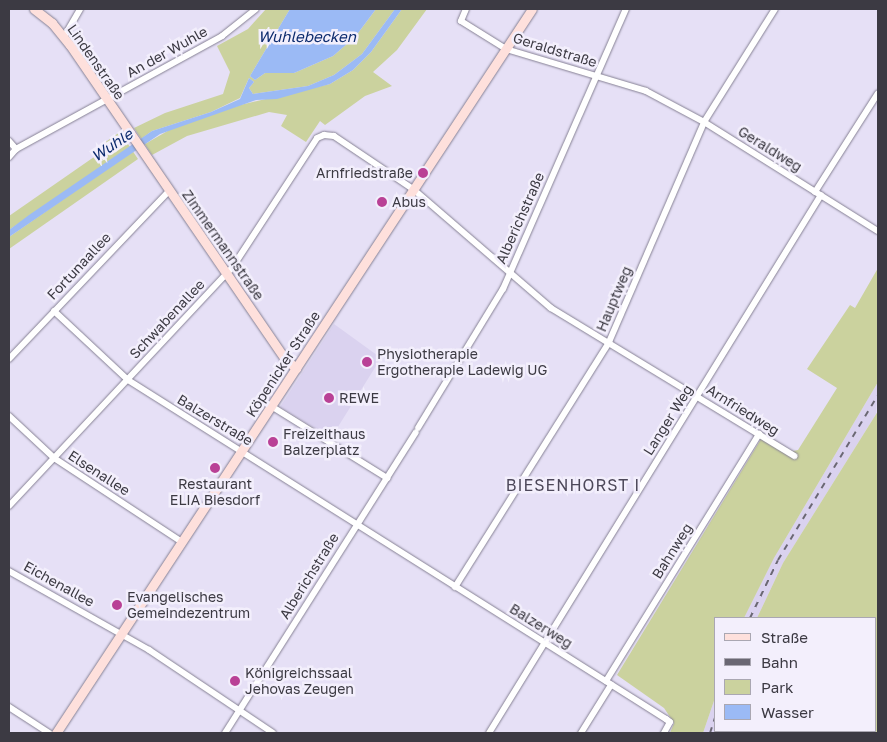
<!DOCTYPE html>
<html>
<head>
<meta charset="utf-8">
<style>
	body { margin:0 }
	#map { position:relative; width:887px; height:742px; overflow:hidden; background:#e6e0f6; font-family:"Golos Text",sans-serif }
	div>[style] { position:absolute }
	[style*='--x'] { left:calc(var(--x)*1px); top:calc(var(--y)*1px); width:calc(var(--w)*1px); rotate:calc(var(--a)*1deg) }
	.built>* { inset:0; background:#dad2ef }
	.green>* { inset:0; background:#cbd29e }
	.water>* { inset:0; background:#9bbaf5 }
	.roads { filter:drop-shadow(0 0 1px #868194) drop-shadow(0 0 1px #868194) }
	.street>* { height:6px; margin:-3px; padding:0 3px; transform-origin:3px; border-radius:3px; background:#fff }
	.secondary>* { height:9px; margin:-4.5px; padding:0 4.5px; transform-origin:4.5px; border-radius:4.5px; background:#fee0dc }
	.rail>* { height:2px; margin-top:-1px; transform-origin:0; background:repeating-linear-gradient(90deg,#6a6773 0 6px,transparent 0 12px) }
	.dots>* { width:14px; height:14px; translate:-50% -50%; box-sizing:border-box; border:2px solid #f3effc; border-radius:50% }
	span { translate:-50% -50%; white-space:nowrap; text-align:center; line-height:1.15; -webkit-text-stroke:5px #f3effc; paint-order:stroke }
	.street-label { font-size:14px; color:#3c3a43 }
	.poi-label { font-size:14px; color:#3c3a43 }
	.right { translate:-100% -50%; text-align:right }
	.left { translate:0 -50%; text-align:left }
	.water-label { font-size:15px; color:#0c2b6d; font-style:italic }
	.quarter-label { font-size:16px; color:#4d485a; letter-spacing:1px }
	.frame { position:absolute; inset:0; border:10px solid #3c3a43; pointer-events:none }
	.legend { position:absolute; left:714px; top:617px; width:162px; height:115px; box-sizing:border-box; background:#f3effc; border:1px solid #aaa7b2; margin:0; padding:6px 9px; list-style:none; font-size:15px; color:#3c3a43 }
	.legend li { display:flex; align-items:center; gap:10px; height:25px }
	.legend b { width:25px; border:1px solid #aaa7b2 }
</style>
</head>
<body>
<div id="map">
	<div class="built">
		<i style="clip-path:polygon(334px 324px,381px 358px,331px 438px,280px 407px)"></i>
		<i style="clip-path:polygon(878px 382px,876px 414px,783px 563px,757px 618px,744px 618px,774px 558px)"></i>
		<i style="clip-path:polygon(716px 695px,718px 733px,703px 733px)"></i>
	</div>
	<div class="green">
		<i style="clip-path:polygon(266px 9px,290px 9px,250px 76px,255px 80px,265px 73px,294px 73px,333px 56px,355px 37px,376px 9px,395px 9px,362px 54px,334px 75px,308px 86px,253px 94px,249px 88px,254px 82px,249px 78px,240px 98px,211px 112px,152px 131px,141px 139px,145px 144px,171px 129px,240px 105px,330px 84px,353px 70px,371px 52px,402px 9px,427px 9px,397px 50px,373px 72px,392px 86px,365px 96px,325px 125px,320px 121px,306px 142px,281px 126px,287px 115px,269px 112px,187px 136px,152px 155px,134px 128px,165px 113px,223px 94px,230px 72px,217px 46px,248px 29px)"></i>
		<i style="clip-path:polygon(120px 132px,138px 159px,9px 249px,9px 237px,133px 151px,130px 147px,9px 230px,9px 216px,94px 157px,91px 152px)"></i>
		<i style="clip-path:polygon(878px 268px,878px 382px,774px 558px,744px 618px,716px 618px,716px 695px,703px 733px,670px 733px,674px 723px,664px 708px,617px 675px,761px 439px,793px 451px,798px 450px,837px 388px,807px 369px,850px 305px,855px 308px)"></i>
		<i style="clip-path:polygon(878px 411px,878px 733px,718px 733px,876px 731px,876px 618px,757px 618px,783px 563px)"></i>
	</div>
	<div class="water">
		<i style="clip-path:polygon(290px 9px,376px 9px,355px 37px,333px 56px,294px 73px,265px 73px,255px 80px,250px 76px)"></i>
		<i style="clip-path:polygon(395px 9px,402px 9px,371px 52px,353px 70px,330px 84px,277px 99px,256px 100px,160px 134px,9px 237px,9px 230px,29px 215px,152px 131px,211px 112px,240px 99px,249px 78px,254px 82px,249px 88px,253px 94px,308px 86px,334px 75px,362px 54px)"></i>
	</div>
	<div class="roads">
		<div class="street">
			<i style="--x:466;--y:9;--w:13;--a:113"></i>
			<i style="--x:461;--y:21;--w:53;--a:31.9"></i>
			<i style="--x:506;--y:49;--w:146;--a:16.7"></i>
			<i style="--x:646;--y:91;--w:66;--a:28.1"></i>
			<i style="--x:704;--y:122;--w:205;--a:32.1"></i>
			<i style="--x:64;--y:37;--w:32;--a:-60"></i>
			<i style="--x:9;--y:141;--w:11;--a:49"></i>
			<i style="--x:9;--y:157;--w:11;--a:-49"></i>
			<i style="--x:16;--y:149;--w:235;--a:-28.7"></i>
			<i style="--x:222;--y:36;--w:43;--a:-38.5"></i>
			<i style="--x:815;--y:192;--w:117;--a:-57.5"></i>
			<i style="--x:54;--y:311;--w:101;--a:43"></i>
			<i style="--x:128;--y:380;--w:636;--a:32.22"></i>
			<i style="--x:666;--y:719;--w:5;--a:37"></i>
			<i style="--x:670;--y:722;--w:13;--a:119"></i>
			<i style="--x:9;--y:359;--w:232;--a:-46.4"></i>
			<i style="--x:271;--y:406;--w:137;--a:31.8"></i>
			<i style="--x:9;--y:416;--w:62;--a:43"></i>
			<i style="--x:54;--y:458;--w:153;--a:33.3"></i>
			<i style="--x:418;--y:428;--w:163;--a:-58.6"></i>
			<i style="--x:503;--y:289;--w:306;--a:-66.3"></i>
			<i style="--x:9;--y:506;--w:326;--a:-46.9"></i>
			<i style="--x:232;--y:268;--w:155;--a:-56.8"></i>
			<i style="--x:317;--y:138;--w:8;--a:-23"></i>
			<i style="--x:324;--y:135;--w:10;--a:6"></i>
			<i style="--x:334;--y:136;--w:95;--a:33.9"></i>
			<i style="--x:413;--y:189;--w:182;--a:40.8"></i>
			<i style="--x:551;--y:308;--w:285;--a:31.3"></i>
			<i style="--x:9;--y:571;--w:161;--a:29.4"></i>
			<i style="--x:149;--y:650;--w:149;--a:33.8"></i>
			<i style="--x:455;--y:587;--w:289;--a:-57.8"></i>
			<i style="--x:609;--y:342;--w:240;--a:-66.6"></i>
			<i style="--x:704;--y:122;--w:133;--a:-57.9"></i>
			<i style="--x:606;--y:681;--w:291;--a:-58.2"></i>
			<i style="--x:9;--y:707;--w:48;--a:33"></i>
			<i style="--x:225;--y:733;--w:356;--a:-57.6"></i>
			<i style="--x:489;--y:733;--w:632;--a:-58.32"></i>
			<i style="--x:581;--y:733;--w:57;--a:-58"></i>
		</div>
		<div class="secondary">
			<i style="--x:34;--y:9;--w:23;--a:38"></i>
			<i style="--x:52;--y:23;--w:28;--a:51"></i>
			<i style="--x:70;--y:45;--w:379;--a:55.6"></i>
			<i style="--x:284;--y:358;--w:16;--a:40"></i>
			<i style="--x:56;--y:733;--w:866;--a:-56.68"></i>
		</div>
	</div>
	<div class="rail">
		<i style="--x:750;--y:618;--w:64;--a:-64.2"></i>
		<i style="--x:778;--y:560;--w:193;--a:-58.8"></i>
		<i style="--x:710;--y:733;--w:20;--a:-72"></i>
	</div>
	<div class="dots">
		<i style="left:423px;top:173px;background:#b94196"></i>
		<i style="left:382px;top:202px;background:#b94196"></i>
		<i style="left:367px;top:362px;background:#b94196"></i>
		<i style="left:329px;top:398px;background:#b94196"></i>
		<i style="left:273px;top:442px;background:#b94196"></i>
		<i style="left:215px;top:468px;background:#b94196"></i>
		<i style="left:117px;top:605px;background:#b94196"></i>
		<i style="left:235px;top:681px;background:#b94196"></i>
	</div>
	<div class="street-label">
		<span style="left:555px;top:50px;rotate:17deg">Geraldstraße</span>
		<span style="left:167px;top:52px;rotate:-29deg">An der Wuhle</span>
		<span style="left:96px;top:62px;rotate:55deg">Lindenstraße</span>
		<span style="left:770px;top:149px;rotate:32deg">Geraldweg</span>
		<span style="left:520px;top:218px;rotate:-66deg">Alberichstraße</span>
		<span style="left:223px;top:245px;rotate:55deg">Zimmermannstraße</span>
		<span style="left:79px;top:266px;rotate:-47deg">Fortunaallee</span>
		<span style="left:614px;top:299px;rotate:-67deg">Hauptweg</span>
		<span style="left:167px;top:319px;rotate:-47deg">Schwabenallee</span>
		<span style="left:283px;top:364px;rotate:-57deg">Köpenicker Straße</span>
		<span style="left:743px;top:410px;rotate:32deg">Arnfriedweg</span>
		<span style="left:215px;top:420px;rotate:31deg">Balzerstraße</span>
		<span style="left:668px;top:420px;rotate:-58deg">Langer Weg</span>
		<span style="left:99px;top:473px;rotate:33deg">Elsenallee</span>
		<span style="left:672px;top:551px;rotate:-58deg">Bahnweg</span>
		<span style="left:309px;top:576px;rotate:-58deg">Alberichstraße</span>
		<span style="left:59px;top:584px;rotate:29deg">Eichenallee</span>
		<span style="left:541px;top:626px;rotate:32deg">Balzerweg</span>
	</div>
	<div class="poi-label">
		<span class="right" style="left:413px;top:173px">Arnfriedstraße</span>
		<span class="left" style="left:392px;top:202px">Abus</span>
		<span class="left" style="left:377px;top:362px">Physiotherapie<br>Ergotherapie Ladewig UG</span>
		<span class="left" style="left:339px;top:398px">REWE</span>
		<span class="left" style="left:283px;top:442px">Freizeithaus<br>Balzerplatz</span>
		<span style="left:215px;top:492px">Restaurant<br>ELIA Biesdorf</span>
		<span class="left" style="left:127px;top:605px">Evangelisches<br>Gemeindezentrum</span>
		<span class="left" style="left:245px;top:681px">Königreichssaal<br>Jehovas Zeugen</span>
	</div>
	<div class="water-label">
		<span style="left:307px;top:37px">Wuhlebecken</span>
		<span style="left:112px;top:145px;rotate:-34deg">Wuhle</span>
	</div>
	<div class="quarter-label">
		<span style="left:573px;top:485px">BIESENHORST I</span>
	</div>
	<div class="frame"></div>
	<ul class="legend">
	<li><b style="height:6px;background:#fee0dc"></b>Straße</li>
	<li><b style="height:6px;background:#6a6773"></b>Bahn</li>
	<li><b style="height:14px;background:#cbd29e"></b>Park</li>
	<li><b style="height:14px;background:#9bbaf5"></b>Wasser</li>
	</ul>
</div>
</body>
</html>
